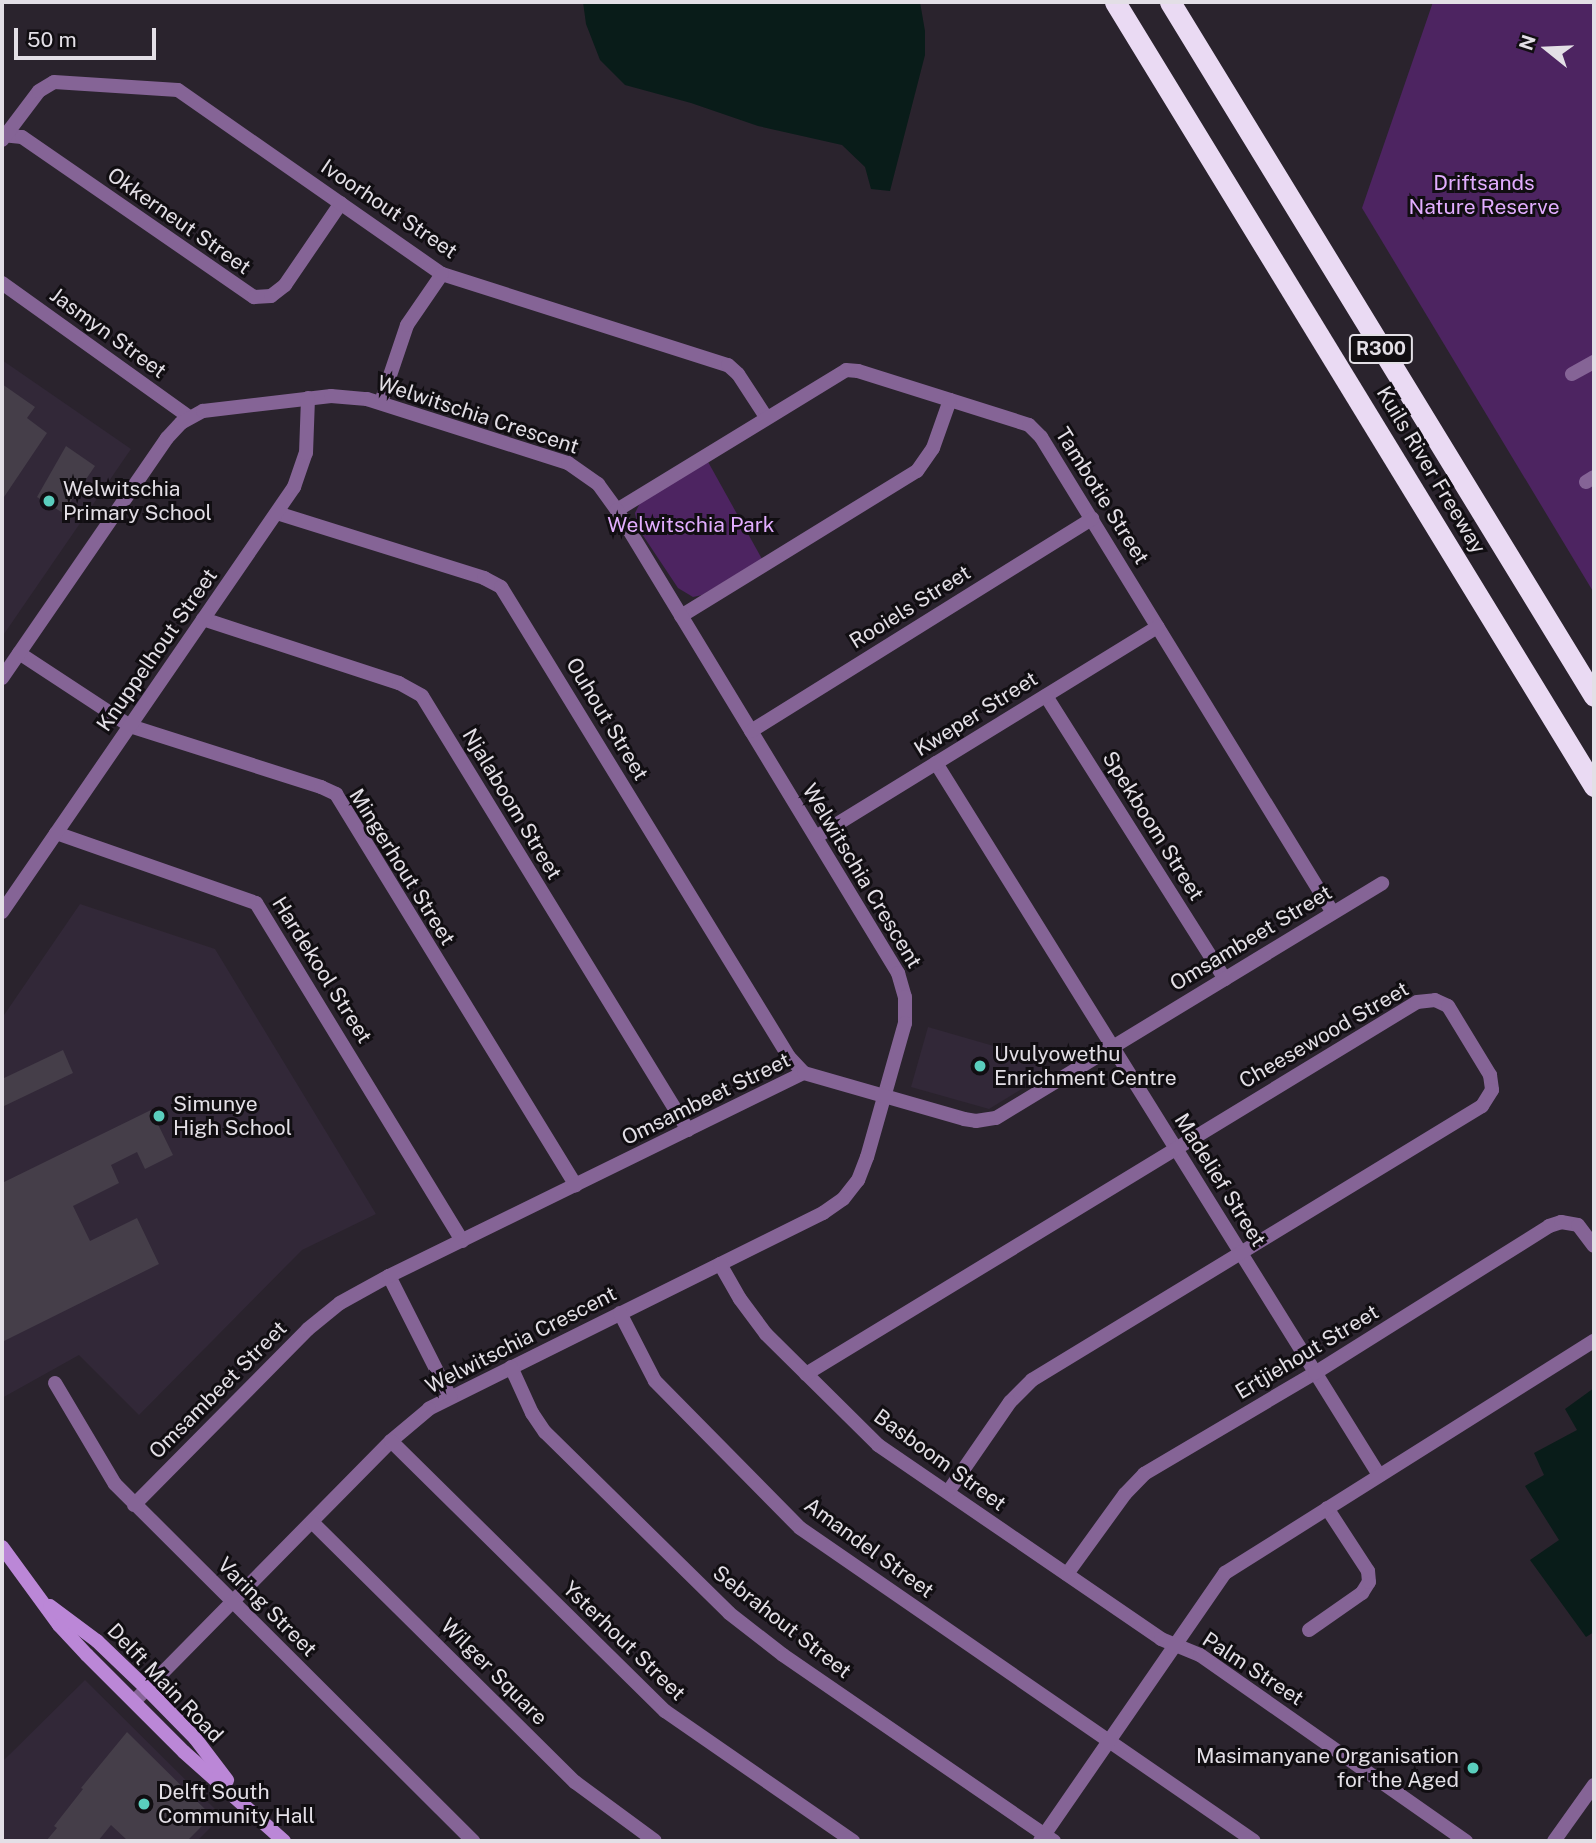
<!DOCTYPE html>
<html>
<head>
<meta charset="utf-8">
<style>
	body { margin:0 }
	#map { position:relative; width:1596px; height:1843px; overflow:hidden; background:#2a232d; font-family:"Public Sans",sans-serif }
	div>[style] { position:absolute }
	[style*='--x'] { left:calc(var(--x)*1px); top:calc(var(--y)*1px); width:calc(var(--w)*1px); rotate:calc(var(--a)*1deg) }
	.built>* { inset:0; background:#322838 }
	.green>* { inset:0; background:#4d2461 }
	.water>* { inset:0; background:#091c19 }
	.building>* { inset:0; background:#453e49 }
	.street>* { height:14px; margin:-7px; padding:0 7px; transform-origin:7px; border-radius:7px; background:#856496 }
	.secondary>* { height:14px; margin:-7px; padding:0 7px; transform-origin:7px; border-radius:7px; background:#bb87d7 }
	.highway>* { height:21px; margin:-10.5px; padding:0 10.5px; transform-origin:10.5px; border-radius:10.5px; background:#eadaf3 }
	.dots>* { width:19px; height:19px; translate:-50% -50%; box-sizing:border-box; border:4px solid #110e12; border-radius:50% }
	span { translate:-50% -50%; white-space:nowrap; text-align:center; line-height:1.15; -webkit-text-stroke:6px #110e12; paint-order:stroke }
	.shield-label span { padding:2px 5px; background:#110e12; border:2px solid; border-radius:5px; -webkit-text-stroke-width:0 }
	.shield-label { font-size:19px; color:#e3dfe6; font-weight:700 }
	.park-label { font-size:21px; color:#e2adff }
	.street-label { font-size:21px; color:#e3dfe6 }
	.poi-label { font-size:21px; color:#e3dfe6 }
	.left { translate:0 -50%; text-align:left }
	.right { translate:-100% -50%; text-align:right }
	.frame { position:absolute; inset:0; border:4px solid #e3dfe6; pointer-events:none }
	.north { position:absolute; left:1512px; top:14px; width:70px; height:70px; -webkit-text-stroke:5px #110e12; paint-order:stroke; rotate:288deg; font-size:19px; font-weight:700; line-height:28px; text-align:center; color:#e3dfe6 }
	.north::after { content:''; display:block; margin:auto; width:24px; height:32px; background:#e3dfe6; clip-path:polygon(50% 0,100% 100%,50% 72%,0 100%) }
	.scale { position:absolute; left:14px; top:28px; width:142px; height:32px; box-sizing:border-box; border:4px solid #e3dfe6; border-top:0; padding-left:9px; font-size:21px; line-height:24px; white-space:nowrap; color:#e3dfe6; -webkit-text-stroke:5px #110e12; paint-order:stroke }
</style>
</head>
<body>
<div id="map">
	<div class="built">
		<i style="clip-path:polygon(2px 360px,131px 449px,2px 637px)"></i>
		<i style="clip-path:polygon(80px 904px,215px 949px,376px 1214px,302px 1250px,139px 1415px,79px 1355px,2px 1398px,2px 1018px)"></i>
		<i style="clip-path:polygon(928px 1027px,1039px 1059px,1048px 1073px,989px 1109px,911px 1087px)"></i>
		<i style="clip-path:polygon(85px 1680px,222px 1816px,197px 1841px,2px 1841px,2px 1762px)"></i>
	</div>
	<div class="green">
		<i style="clip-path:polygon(1433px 2px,1594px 2px,1594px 593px,1362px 208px)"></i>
		<i style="clip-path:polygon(707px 460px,762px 559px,702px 595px,693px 597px,678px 588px,638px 528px,635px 513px,641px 501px)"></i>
	</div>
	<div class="water">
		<i style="clip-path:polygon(583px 2px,920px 2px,925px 31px,925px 55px,890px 191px,871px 189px,865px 167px,842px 145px,758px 126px,691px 103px,625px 85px,600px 60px,586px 24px)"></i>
		<i style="clip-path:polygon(1594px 1388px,1594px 1632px,1586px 1637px,1530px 1560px,1559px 1540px,1525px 1486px,1544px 1475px,1534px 1453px,1577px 1430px,1565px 1409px)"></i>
	</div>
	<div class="building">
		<i style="clip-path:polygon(2px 384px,35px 407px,27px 418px,47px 433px,2px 500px)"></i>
		<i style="clip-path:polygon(66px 446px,95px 466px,63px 513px,37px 497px)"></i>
		<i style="clip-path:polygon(63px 1050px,73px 1073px,2px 1107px,2px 1079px)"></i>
		<i style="clip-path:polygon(151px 1110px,173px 1155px,145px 1169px,137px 1152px,111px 1165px,119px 1183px,73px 1206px,90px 1241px,137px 1218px,159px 1264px,2px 1342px,2px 1183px)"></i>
		<i style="clip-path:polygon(127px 1732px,212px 1816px,187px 1841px,128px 1841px,111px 1825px,98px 1841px,46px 1841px,57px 1828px,54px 1826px,83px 1789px,81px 1788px)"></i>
	</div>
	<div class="street">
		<i style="--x:2;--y:135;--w:20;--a:6"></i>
		<i style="--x:22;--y:137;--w:282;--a:34.6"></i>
		<i style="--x:254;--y:297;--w:17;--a:-3"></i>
		<i style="--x:271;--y:296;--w:18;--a:-38"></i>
		<i style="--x:285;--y:285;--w:99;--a:-55.7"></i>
		<i style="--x:2;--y:140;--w:61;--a:-52.9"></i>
		<i style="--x:39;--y:91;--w:17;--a:-31"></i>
		<i style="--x:54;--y:82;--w:124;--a:3.7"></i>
		<i style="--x:178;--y:90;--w:322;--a:34.9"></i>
		<i style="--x:442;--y:274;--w:300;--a:17.7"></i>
		<i style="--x:728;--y:365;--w:13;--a:42"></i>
		<i style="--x:738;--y:374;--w:51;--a:56.9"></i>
		<i style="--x:2;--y:283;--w:230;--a:35.6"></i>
		<i style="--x:1572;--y:374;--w:25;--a:-29"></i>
		<i style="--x:381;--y:402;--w:81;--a:-71.3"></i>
		<i style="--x:407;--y:325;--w:62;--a:-55.5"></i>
		<i style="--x:1586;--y:482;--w:9;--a:-32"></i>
		<i style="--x:617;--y:510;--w:268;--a:-31.4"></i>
		<i style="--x:846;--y:370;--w:12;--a:5"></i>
		<i style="--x:858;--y:371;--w:179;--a:17.5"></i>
		<i style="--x:1029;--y:425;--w:17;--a:45"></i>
		<i style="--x:1041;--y:437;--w:558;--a:58.47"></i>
		<i style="--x:277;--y:513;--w:217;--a:17.4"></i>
		<i style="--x:484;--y:578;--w:19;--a:28"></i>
		<i style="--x:501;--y:587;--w:551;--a:58.5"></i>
		<i style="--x:789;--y:1057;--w:22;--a:47"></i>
		<i style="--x:681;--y:616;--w:277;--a:-31.6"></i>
		<i style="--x:917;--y:471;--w:28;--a:-55"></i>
		<i style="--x:933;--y:448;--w:51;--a:-70.5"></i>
		<i style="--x:203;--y:619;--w:206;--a:18.1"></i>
		<i style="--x:399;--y:683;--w:26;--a:29"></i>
		<i style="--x:422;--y:696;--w:509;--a:58.5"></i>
		<i style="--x:19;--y:653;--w:133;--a:33.3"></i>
		<i style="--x:130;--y:726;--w:201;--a:17.7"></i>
		<i style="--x:321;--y:787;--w:17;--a:25"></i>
		<i style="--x:336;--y:794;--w:459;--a:58.5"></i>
		<i style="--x:2;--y:678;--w:291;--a:-55.5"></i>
		<i style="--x:167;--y:438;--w:21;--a:-47"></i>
		<i style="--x:181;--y:423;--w:25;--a:-29"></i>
		<i style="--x:203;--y:411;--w:129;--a:-6.7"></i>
		<i style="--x:331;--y:396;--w:36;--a:5"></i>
		<i style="--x:367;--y:399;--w:211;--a:17.7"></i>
		<i style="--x:568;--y:463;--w:37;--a:35"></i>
		<i style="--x:598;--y:484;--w:32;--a:54"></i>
		<i style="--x:617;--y:510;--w:542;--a:58.75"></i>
		<i style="--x:898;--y:973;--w:25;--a:74"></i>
		<i style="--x:905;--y:997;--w:26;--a:90"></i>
		<i style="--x:905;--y:1023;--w:139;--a:105.8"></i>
		<i style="--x:867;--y:1157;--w:25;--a:111"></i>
		<i style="--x:858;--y:1180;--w:24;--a:128"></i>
		<i style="--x:843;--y:1199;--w:24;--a:145"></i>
		<i style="--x:823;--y:1213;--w:440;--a:153.6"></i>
		<i style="--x:429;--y:1409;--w:50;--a:139.9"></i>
		<i style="--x:391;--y:1441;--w:366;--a:134.6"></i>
		<i style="--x:1046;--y:696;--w:335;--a:57.7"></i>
		<i style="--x:751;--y:731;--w:402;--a:-31.9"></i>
		<i style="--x:936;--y:763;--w:839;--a:58.11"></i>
		<i style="--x:56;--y:833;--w:212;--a:19.3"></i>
		<i style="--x:256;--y:903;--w:396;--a:58.6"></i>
		<i style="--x:816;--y:837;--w:401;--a:-31.6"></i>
		<i style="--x:2;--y:912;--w:516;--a:-55.51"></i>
		<i style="--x:294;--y:487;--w:36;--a:-71"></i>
		<i style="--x:306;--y:453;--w:55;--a:-87.9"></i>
		<i style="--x:720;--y:1264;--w:40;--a:60.3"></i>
		<i style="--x:740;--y:1299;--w:44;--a:53.4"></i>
		<i style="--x:766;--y:1334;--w:158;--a:44.7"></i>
		<i style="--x:878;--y:1445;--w:343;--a:34.4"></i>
		<i style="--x:1161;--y:1639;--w:42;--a:22.3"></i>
		<i style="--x:1200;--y:1655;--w:325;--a:35"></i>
		<i style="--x:389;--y:1276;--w:136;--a:63.2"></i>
		<i style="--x:620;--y:1313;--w:76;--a:62.8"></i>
		<i style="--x:655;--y:1381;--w:206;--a:45.4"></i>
		<i style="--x:800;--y:1528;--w:551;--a:34.58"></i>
		<i style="--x:511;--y:1367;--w:51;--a:65.5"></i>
		<i style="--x:532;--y:1413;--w:23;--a:56"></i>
		<i style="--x:545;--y:1432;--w:258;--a:44.5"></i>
		<i style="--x:729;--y:1613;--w:68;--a:37.9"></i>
		<i style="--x:783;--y:1655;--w:329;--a:34.5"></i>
		<i style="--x:806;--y:1374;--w:715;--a:-31.33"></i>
		<i style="--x:1417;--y:1002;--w:18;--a:-6"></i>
		<i style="--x:1435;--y:1000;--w:14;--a:25"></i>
		<i style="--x:1448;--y:1006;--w:81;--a:58.7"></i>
		<i style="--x:1490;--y:1075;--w:15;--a:82"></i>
		<i style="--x:1492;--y:1090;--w:19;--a:122"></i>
		<i style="--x:1482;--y:1106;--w:527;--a:148.66"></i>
		<i style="--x:1032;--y:1380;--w:31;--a:135"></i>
		<i style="--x:1010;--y:1402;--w:109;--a:124.6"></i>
		<i style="--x:55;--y:1383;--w:117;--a:59.3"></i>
		<i style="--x:115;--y:1484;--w:506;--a:44.92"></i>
		<i style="--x:391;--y:1441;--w:385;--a:44.6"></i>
		<i style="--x:665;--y:1711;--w:229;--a:34.7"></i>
		<i style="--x:134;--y:1505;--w:247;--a:-45.3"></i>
		<i style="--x:308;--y:1329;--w:41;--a:-39.1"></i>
		<i style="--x:340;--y:1303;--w:56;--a:-28.9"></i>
		<i style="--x:389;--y:1276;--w:462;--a:-26.1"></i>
		<i style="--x:804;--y:1073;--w:166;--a:16"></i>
		<i style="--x:964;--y:1119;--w:12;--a:9"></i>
		<i style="--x:976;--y:1121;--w:20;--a:-9"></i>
		<i style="--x:996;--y:1118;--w:452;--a:-31.3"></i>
		<i style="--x:312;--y:1522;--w:370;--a:44.7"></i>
		<i style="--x:575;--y:1782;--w:99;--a:36.4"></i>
		<i style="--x:1067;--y:1574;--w:99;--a:-54.1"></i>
		<i style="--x:1125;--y:1494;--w:28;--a:-46"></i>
		<i style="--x:1144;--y:1474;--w:199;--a:-30.6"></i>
		<i style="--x:1315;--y:1373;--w:276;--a:-32.1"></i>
		<i style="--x:1549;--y:1226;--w:13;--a:-18"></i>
		<i style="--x:1561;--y:1222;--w:17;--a:10"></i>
		<i style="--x:1578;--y:1225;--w:26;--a:53"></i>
		<i style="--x:1309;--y:1630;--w:65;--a:-34.9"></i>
		<i style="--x:1362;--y:1593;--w:13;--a:-58"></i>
		<i style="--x:1369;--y:1582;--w:11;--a:-95"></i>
		<i style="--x:1368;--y:1571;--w:75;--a:-123.1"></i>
		<i style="--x:1040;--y:1841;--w:326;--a:-55.4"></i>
		<i style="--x:1225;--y:1573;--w:436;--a:-32.2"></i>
		<i style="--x:1554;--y:1841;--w:69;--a:-54.5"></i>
	</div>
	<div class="secondary">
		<i style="--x:2;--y:1547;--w:97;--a:53.8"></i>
		<i style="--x:59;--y:1625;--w:41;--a:47"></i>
		<i style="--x:87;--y:1655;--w:137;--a:45"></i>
		<i style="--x:184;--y:1752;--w:134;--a:41.7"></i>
		<i style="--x:50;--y:1606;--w:59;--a:36.7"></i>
		<i style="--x:97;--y:1641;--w:69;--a:43.8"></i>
		<i style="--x:147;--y:1689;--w:69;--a:45.6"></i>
		<i style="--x:195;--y:1738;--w:53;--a:52.7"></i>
	</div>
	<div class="highway">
		<i style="--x:1115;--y:2;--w:919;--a:58.58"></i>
		<i style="--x:1170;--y:2;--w:813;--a:58.58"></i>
	</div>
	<div class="dots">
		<i style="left:49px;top:501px;background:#5acebd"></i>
		<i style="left:980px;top:1066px;background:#5acebd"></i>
		<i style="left:159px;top:1116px;background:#5acebd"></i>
		<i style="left:1473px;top:1768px;background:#5acebd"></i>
		<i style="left:144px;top:1804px;background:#5acebd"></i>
	</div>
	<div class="shield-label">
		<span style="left:1381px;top:349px">R300</span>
	</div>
	<div class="park-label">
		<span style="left:1484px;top:195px">Driftsands<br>Nature Reserve</span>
		<span style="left:691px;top:525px">Welwitschia Park</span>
	</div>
	<div class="street-label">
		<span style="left:389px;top:209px;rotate:34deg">Ivoorhout Street</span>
		<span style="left:179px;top:221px;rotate:35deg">Okkerneut Street</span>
		<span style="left:108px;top:333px;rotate:36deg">Jasmyn Street</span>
		<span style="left:478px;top:415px;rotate:18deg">Welwitschia Crescent</span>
		<span style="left:1431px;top:470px;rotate:59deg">Kuils River Freeway</span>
		<span style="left:1102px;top:496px;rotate:58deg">Tambotie Street</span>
		<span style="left:910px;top:607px;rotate:-32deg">Rooiels Street</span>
		<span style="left:157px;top:650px;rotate:-55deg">Knuppelhout Street</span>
		<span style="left:976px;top:714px;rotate:-32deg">Kweper Street</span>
		<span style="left:607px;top:719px;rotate:59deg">Ouhout Street</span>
		<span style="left:512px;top:804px;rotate:59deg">Njalaboom Street</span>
		<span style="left:1153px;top:826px;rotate:58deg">Spekboom Street</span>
		<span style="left:402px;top:867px;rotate:58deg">Mingerhout Street</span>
		<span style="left:862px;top:876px;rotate:59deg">Welwitschia Crescent</span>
		<span style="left:1251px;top:938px;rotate:-31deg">Omsambeet Street</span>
		<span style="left:322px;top:970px;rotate:58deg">Hardekool Street</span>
		<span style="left:1324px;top:1035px;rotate:-30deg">Cheesewood Street</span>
		<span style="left:706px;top:1099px;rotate:-26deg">Omsambeet Street</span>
		<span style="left:1220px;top:1180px;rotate:58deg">Madelief Street</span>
		<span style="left:521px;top:1340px;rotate:-27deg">Welwitschia Crescent</span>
		<span style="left:1307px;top:1352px;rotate:-31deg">Ertjiehout Street</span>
		<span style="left:218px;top:1390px;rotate:-45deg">Omsambeet Street</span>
		<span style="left:940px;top:1460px;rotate:36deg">Basboom Street</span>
		<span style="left:869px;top:1548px;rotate:36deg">Amandel Street</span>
		<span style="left:267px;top:1607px;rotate:45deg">Varing Street</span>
		<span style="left:782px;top:1622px;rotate:38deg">Sebrahout Street</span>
		<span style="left:624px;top:1641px;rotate:44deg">Ysterhout Street</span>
		<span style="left:1253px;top:1669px;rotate:33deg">Palm Street</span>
		<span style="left:494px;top:1672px;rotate:45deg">Wilger Square</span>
		<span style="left:165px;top:1683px;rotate:46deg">Delft Main Road</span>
	</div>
	<div class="poi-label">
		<span class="left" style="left:63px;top:501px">Welwitschia<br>Primary School</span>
		<span class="left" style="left:994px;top:1066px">Uvulyowethu<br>Enrichment Centre</span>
		<span class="left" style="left:173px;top:1116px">Simunye<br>High School</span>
		<span class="right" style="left:1459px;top:1768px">Masimanyane Organisation<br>for the Aged</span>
		<span class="left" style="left:158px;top:1804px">Delft South<br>Community Hall</span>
	</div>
	<div class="frame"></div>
	<div class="north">N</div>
	<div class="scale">50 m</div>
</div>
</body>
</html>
